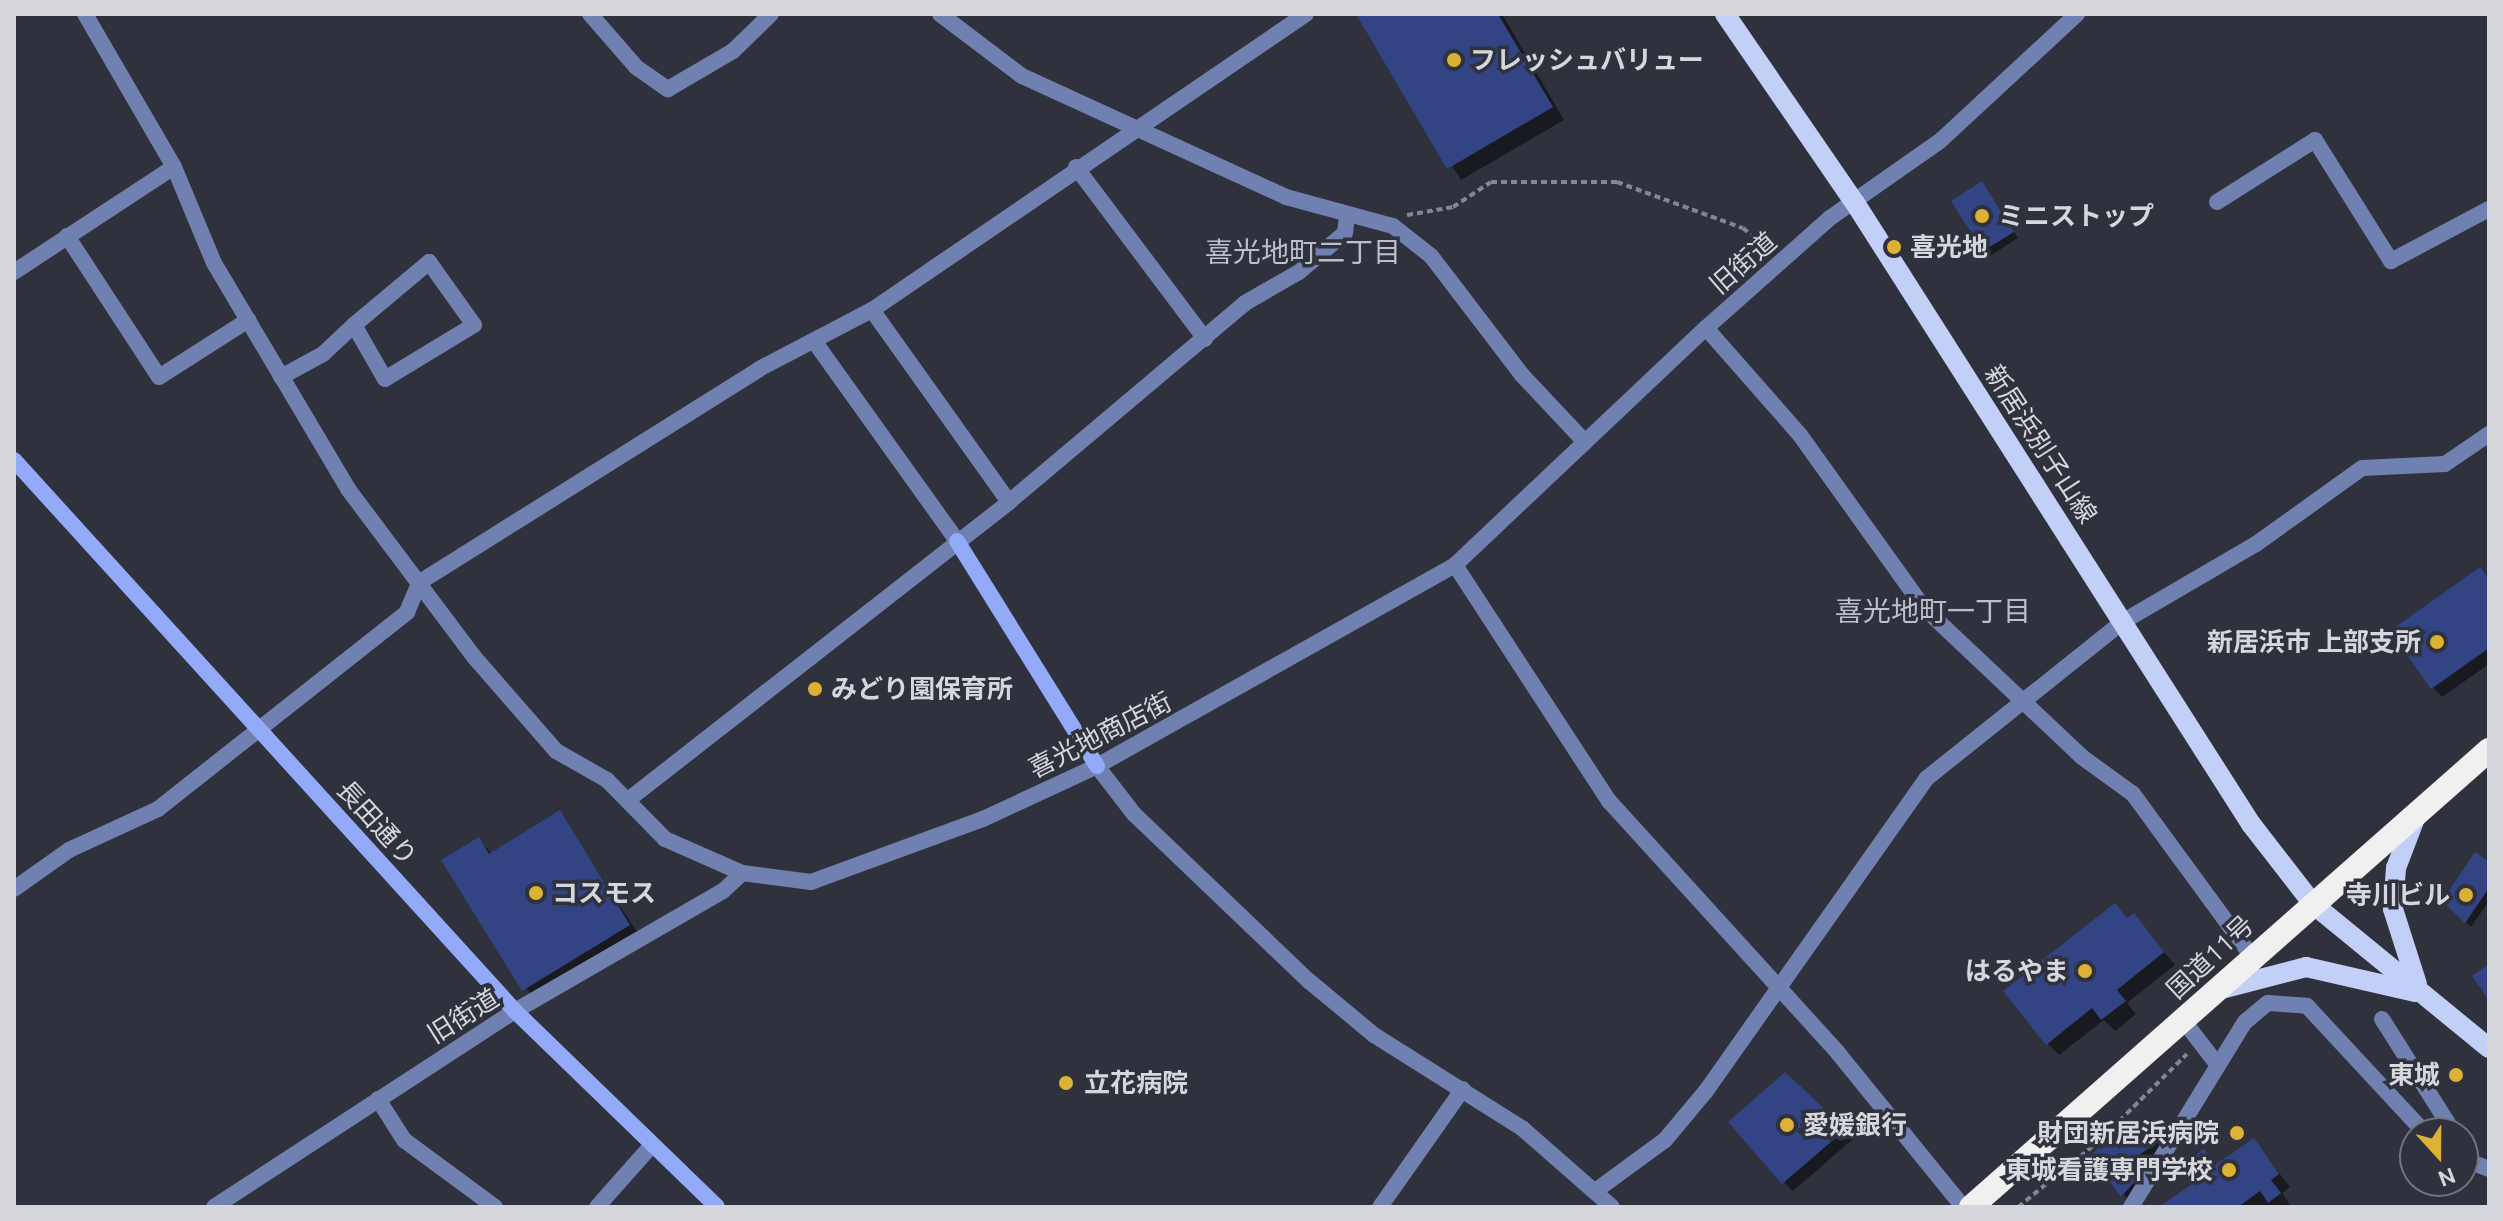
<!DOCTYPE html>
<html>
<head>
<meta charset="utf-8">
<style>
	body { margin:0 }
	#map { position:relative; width:2503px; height:1221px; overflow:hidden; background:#2f323c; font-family:Ubuntu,"Noto Sans JP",sans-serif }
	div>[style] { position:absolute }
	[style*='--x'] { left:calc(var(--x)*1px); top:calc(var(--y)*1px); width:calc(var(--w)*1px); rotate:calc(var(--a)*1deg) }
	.shadow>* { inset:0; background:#0007 }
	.building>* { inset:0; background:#334484 }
	.path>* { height:4px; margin-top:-2px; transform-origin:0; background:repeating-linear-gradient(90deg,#83868e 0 6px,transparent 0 10px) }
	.street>* { height:16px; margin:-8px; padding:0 8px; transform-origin:8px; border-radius:8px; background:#7080b0 }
	.secondary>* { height:16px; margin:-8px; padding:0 8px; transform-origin:8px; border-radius:8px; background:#92aaf8 }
	.primary>* { height:20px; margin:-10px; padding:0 10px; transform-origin:10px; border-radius:10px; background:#c2d0f8 }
	.highway>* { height:24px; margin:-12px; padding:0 12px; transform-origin:12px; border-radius:12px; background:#f0f0f0 }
	.dots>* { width:22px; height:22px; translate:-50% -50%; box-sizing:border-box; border:4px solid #2f323c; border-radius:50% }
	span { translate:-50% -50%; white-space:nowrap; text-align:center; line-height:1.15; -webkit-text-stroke:7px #2f323c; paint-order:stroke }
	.poi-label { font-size:26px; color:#d5d7dd; font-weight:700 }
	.left { translate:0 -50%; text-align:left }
	.right { translate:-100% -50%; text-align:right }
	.street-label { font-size:26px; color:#d5d7dd }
	.neighbourhood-label { font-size:28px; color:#bbbfcb }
	.frame { position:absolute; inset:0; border:16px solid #d5d7dd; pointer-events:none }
	.north { position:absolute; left:2399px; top:1117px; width:80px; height:80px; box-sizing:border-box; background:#2f323c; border:2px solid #71747c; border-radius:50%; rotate:159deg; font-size:22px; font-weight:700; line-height:32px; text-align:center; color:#d5d7dd }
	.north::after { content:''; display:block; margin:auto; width:28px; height:36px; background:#dbb233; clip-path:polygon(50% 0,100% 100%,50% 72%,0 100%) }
</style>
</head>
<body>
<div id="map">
	<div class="shadow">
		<i style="clip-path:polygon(1358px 14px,1502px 14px,1564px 120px,1461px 180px)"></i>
		<i style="clip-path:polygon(1987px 190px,2018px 238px,1990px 256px,1984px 250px)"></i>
		<i style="clip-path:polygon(2480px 569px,2489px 578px,2489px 664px,2442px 697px,2433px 688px)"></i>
		<i style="clip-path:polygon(559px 813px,641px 938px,536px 1002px,444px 861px,479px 840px,492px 854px)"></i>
		<i style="clip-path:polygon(2489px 864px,2489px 901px,2471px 927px,2445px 901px)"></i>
		<i style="clip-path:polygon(2134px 916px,2175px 965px,2127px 1003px,2136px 1014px,2115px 1031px,2104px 1020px,2059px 1055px,2047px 1043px)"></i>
		<i style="clip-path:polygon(1785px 1075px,1853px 1139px,1793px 1191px,1784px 1182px)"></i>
		<i style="clip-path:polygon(2138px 1122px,2168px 1150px,2132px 1176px,2143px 1191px,2132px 1205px,2093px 1155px)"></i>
		<i style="clip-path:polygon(2254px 1141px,2290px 1187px,2282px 1193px,2291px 1206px,2162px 1207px,2195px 1184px,2203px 1151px,2218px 1166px)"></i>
	</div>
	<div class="building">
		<i style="clip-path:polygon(1356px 14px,1498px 14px,1553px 107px,1447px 169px)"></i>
		<i style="clip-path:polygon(1982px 181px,2014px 232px,1983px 251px,1951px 201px)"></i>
		<i style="clip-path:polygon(2480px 567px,2489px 579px,2489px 648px,2431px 689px,2390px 631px)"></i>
		<i style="clip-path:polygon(560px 810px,630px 925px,522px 991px,441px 860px,479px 837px,489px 854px)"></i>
		<i style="clip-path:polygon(2475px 852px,2489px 862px,2489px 888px,2465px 923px,2442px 901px)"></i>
		<i style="clip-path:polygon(2115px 903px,2127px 918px,2134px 913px,2164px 952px,2117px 990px,2126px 1001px,2101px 1020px,2092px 1008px,2046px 1045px,2003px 991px)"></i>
		<i style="clip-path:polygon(2489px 964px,2489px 1000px,2472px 976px)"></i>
		<i style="clip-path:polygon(1785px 1072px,1846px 1129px,1782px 1184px,1728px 1122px)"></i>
		<i style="clip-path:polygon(2138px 1120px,2160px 1140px,2124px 1166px,2135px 1181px,2121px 1197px,2090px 1155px)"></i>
		<i style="clip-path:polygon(2254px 1138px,2279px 1174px,2271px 1180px,2281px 1193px,2268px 1203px,2260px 1191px,2238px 1207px,2159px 1207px,2192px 1184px,2179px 1166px,2204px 1149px,2215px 1165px)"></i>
	</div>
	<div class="path">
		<i style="--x:1407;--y:215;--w:47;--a:-9.9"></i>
		<i style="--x:1453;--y:207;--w:45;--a:-33.3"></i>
		<i style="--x:1491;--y:182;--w:126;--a:0"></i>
		<i style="--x:1617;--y:182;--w:134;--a:20.1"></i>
		<i style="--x:1743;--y:228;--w:33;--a:41"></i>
		<i style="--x:2018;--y:1207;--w:103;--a:-39.1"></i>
		<i style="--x:2098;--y:1142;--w:125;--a:-44.7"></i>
	</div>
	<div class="street">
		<i style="--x:85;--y:14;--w:177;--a:59.8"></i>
		<i style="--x:174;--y:167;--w:104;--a:67.4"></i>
		<i style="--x:214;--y:263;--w:263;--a:59.3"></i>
		<i style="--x:348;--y:489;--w:211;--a:53.1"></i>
		<i style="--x:475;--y:658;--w:123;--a:48.9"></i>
		<i style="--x:556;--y:751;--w:59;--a:29.6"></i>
		<i style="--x:607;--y:780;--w:83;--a:45.5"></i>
		<i style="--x:665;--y:839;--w:84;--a:23.8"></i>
		<i style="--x:742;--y:873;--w:70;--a:7.4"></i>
		<i style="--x:811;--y:882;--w:183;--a:-20.1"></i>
		<i style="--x:983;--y:819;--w:126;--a:-24.9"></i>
		<i style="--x:1097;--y:766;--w:411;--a:-29.3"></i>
		<i style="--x:1455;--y:565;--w:345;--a:-43.4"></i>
		<i style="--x:1706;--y:328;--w:166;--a:-41.6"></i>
		<i style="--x:1830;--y:218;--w:134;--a:-35"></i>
		<i style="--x:1940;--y:141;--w:187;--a:-42.8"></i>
		<i style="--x:590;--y:14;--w:70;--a:49"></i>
		<i style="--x:636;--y:67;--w:39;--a:35"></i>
		<i style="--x:668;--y:89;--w:75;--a:-30.3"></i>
		<i style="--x:733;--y:51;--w:53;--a:-44.2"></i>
		<i style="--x:940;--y:14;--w:103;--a:37.1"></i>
		<i style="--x:1022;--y:76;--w:290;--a:24.6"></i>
		<i style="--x:1286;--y:197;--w:111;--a:15.2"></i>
		<i style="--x:1393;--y:226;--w:48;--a:38.3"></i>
		<i style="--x:1431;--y:256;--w:150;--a:52.6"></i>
		<i style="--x:1522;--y:375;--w:92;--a:46.8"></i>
		<i style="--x:1076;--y:167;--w:215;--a:53.1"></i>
		<i style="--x:2217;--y:202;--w:116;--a:-32.3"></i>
		<i style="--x:2315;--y:140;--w:143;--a:57.9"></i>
		<i style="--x:2391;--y:261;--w:111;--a:-28"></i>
		<i style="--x:67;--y:236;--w:168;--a:56.9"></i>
		<i style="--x:159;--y:377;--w:106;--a:-32.6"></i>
		<i style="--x:14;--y:272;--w:191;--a:-33.3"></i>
		<i style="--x:872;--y:310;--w:236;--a:54.5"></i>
		<i style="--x:1706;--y:328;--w:142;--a:48.7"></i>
		<i style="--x:1800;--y:435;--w:213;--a:54.4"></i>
		<i style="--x:1924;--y:608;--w:217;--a:43.3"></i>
		<i style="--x:2082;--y:757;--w:63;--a:36"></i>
		<i style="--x:2133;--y:794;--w:200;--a:53.8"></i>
		<i style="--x:814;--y:341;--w:246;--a:54.4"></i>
		<i style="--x:281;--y:377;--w:48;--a:-28.7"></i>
		<i style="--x:323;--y:354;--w:42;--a:-43.1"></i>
		<i style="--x:354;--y:325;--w:98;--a:-40"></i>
		<i style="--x:429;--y:262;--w:77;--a:54.5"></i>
		<i style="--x:474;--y:325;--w:104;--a:148.8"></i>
		<i style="--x:385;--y:379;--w:62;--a:-119.9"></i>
		<i style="--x:1455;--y:565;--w:282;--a:56.9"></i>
		<i style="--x:1609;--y:801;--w:341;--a:47.7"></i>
		<i style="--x:1838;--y:1053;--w:198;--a:50.9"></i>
		<i style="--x:1097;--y:766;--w:61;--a:52.4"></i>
		<i style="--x:1134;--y:814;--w:242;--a:43.7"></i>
		<i style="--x:1309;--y:981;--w:85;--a:39.7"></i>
		<i style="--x:1374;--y:1035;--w:176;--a:32.2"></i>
		<i style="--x:1523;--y:1129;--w:118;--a:41.2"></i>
		<i style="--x:628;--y:800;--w:484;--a:-38"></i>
		<i style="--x:1009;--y:502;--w:309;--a:-40.1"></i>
		<i style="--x:1245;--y:303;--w:62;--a:-29.9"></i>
		<i style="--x:1299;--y:272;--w:60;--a:-40.3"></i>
		<i style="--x:1345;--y:233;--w:16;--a:-83"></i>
		<i style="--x:14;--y:889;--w:67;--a:-35.3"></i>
		<i style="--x:69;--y:850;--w:98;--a:-24.7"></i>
		<i style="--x:158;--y:809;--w:318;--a:-38.3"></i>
		<i style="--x:407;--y:612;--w:33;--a:-67"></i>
		<i style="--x:420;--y:582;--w:400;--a:-32.1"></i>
		<i style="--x:759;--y:369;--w:127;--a:-27.6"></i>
		<i style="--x:872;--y:310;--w:525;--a:-34.3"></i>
		<i style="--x:2382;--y:1019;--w:135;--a:57.7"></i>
		<i style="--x:2183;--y:1020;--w:56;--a:52.3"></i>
		<i style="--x:378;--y:1099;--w:49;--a:57.6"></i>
		<i style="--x:404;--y:1140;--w:113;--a:36.4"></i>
		<i style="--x:2463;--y:1159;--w:28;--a:21"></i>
		<i style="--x:1598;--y:1189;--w:83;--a:-36.2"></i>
		<i style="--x:1665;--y:1140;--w:64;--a:-50.1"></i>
		<i style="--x:1706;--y:1091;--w:383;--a:-54.8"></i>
		<i style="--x:1927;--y:778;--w:252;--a:-38.6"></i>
		<i style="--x:2124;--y:621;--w:153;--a:-30.3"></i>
		<i style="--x:2256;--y:544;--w:130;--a:-35.6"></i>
		<i style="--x:2362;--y:468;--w:83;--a:-2.8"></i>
		<i style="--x:2445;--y:464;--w:53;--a:-34.3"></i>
		<i style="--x:214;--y:1207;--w:359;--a:-33.1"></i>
		<i style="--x:515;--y:1011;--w:240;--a:-30"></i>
		<i style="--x:723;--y:891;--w:26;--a:-43"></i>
		<i style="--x:597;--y:1207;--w:83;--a:-48.4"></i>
		<i style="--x:1380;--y:1207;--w:144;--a:-54.9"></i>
		<i style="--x:2131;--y:1207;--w:217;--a:-58.4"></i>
		<i style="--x:2245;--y:1022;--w:30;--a:-40"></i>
		<i style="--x:2268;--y:1003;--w:39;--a:4"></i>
		<i style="--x:2307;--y:1006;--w:173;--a:47.1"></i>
	</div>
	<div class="secondary">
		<i style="--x:14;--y:460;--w:745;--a:47.72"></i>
		<i style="--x:515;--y:1011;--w:281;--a:44.1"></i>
		<i style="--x:957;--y:541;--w:265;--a:58.1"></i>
	</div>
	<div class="primary">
		<i style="--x:1725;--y:14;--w:229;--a:55.5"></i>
		<i style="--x:1855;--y:203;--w:737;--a:57.48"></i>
		<i style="--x:2251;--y:824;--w:101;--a:52.2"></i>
		<i style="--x:2313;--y:904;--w:227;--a:39.3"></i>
		<i style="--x:2417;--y:813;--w:59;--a:110.9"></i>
		<i style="--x:2396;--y:868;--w:41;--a:94.2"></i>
		<i style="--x:2393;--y:909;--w:79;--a:72.3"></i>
		<i style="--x:2225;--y:988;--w:84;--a:-14.5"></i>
		<i style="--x:2306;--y:967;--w:112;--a:12.9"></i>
	</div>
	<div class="highway">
		<i style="--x:1971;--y:1207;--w:691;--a:-41.42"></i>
	</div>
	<div class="dots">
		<i style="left:1454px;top:60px;background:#dbb233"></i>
		<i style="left:1982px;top:216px;background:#dbb233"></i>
		<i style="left:1894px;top:247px;background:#dbb233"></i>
		<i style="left:2437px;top:642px;background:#dbb233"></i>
		<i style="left:815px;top:689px;background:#dbb233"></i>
		<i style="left:536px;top:893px;background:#dbb233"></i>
		<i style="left:2466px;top:895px;background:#dbb233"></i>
		<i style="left:2085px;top:971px;background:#dbb233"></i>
		<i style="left:2456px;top:1075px;background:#dbb233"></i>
		<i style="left:1066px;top:1083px;background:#dbb233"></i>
		<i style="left:1787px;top:1125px;background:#dbb233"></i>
		<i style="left:2237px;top:1133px;background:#dbb233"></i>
		<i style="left:2229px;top:1170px;background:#dbb233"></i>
	</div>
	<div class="poi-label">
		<span class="left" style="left:1470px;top:60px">フレッシュバリュー</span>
		<span class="left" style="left:1998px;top:216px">ミニストップ</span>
		<span class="left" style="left:1910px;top:247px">喜光地</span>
		<span class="right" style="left:2421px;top:642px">新居浜市 上部支所</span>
		<span class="left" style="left:831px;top:689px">みどり園保育所</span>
		<span class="left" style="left:552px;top:893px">コスモス</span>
		<span class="right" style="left:2450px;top:895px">寺川ビル</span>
		<span class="right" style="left:2069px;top:971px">はるやま</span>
		<span class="right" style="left:2440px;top:1075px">東城</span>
		<span class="left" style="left:1084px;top:1083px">立花病院</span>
		<span class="left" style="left:1803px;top:1125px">愛媛銀行</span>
		<span class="right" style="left:2219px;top:1133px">財団新居浜病院</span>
		<span class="right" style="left:2213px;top:1170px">東城看護専門学校</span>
	</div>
	<div class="street-label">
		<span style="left:1743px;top:263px;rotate:-41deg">旧街道</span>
		<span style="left:2041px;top:444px;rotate:57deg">新居浜別子山線</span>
		<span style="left:1100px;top:735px;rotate:-27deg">喜光地商店街</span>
		<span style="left:377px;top:823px;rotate:48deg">長田通り</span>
		<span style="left:2210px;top:957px;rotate:-43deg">国道11号</span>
		<span style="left:463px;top:1016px;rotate:-32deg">旧街道</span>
	</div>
	<div class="neighbourhood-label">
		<span style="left:1303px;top:252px">喜光地町二丁目</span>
		<span style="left:1933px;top:611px">喜光地町一丁目</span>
	</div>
	<div class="frame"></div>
	<div class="north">N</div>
</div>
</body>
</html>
